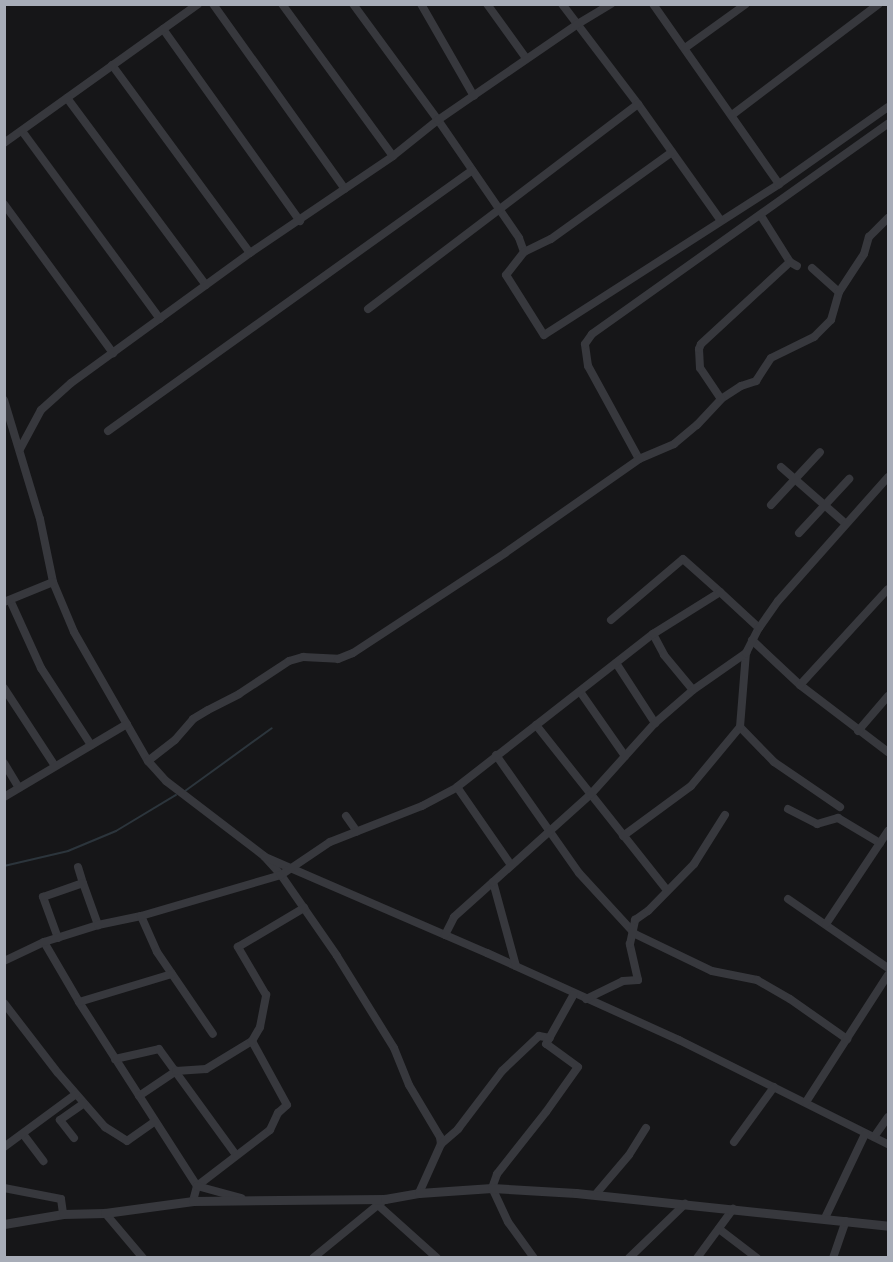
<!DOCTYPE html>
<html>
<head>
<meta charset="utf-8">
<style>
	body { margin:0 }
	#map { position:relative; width:893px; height:1262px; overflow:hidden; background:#161618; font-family:"Open Sans",sans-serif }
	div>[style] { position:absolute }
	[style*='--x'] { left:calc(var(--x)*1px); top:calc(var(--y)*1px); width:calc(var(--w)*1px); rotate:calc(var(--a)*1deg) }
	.stream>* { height:2px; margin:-1px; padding:0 1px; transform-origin:1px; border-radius:1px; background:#2c353c }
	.minor>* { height:8px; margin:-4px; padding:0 4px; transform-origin:4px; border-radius:4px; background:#37383d }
	.tertiary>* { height:9px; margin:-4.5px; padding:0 4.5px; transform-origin:4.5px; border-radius:4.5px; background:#37383d }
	span { translate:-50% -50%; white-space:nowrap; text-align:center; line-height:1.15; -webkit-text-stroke:6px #111113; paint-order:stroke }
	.frame { position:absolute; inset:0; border:6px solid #a8adb8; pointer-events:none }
</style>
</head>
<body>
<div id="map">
	<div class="stream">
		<i style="--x:185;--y:791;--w:107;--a:-35.9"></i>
		<i style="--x:4;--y:866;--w:66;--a:-13.2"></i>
		<i style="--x:68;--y:851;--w:52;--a:-22.6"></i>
		<i style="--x:116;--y:831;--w:70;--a:-31"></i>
	</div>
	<div class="minor">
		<i style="--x:213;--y:4;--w:227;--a:54.5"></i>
		<i style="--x:282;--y:4;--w:188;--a:53.9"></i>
		<i style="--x:353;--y:4;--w:144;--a:53.8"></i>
		<i style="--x:438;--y:120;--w:143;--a:55.5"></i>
		<i style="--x:519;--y:238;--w:15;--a:70"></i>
		<i style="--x:524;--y:252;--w:29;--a:128"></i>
		<i style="--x:506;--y:275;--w:71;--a:57.7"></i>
		<i style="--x:544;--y:335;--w:279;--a:-32.7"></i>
		<i style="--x:779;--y:184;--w:133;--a:-35.2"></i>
		<i style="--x:421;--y:4;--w:106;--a:60.1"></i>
		<i style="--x:487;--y:4;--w:67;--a:54.2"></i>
		<i style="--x:562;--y:4;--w:126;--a:52.8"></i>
		<i style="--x:638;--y:104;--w:143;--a:54.6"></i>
		<i style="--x:653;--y:4;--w:220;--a:55"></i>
		<i style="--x:163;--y:29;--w:236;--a:54.5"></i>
		<i style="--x:685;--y:48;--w:75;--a:-35.8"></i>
		<i style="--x:112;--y:65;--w:233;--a:53.7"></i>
		<i style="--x:67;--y:98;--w:233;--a:53.4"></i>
		<i style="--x:732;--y:115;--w:184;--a:-37.1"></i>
		<i style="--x:22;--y:131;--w:233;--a:53.7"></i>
		<i style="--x:4;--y:143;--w:239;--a:-35.6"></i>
		<i style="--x:4;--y:204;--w:185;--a:53.8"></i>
		<i style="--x:761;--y:216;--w:54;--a:57.8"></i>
		<i style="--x:524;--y:252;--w:30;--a:-26"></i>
		<i style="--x:551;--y:239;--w:149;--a:-35.7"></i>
		<i style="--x:812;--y:268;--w:36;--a:42"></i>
		<i style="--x:368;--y:309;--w:339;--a:-37.2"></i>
		<i style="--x:721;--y:399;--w:24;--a:-33"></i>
		<i style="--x:741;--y:386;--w:16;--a:-18"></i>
		<i style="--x:756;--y:381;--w:27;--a:-57"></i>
		<i style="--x:771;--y:358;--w:48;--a:-26"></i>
		<i style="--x:814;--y:337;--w:24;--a:-45"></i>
		<i style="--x:831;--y:320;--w:29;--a:-74"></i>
		<i style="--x:839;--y:292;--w:45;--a:-56.7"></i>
		<i style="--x:864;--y:254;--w:18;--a:-74"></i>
		<i style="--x:869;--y:237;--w:27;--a:-45"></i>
		<i style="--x:4;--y:400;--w:124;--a:73.2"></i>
		<i style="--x:40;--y:519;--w:64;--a:78.3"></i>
		<i style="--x:53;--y:582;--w:54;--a:67.2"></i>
		<i style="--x:74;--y:632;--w:149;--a:60.2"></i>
		<i style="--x:148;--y:761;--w:27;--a:48"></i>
		<i style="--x:166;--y:781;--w:123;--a:37.4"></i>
		<i style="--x:264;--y:856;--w:25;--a:48"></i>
		<i style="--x:281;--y:875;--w:98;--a:55.3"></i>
		<i style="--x:337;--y:956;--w:108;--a:58.2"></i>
		<i style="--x:394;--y:1048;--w:40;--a:68"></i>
		<i style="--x:409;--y:1085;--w:61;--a:59.2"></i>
		<i style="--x:440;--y:1137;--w:7;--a:82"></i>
		<i style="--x:441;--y:1144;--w:54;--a:114.2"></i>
		<i style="--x:108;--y:431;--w:448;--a:-35.6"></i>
		<i style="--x:20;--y:449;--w:44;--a:-61.7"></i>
		<i style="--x:41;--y:410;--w:40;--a:-42"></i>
		<i style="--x:71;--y:383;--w:221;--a:-36"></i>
		<i style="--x:250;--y:253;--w:173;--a:-34.1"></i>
		<i style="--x:393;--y:156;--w:58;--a:-38.7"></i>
		<i style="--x:438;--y:120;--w:168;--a:-34.5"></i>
		<i style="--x:576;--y:25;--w:41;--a:-31"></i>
		<i style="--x:639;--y:459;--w:106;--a:-118.7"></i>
		<i style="--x:588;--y:366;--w:22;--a:-98"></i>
		<i style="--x:585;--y:344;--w:12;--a:-55"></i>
		<i style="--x:592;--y:334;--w:363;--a:-35.4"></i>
		<i style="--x:781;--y:467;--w:86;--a:41.2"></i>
		<i style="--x:771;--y:505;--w:72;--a:-47.2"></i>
		<i style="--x:799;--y:533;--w:74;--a:-47.2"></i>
		<i style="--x:10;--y:600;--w:75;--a:65.5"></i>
		<i style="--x:41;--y:668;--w:92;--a:57"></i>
		<i style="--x:4;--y:602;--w:53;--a:-22.2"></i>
		<i style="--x:611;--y:620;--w:94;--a:-40.3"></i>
		<i style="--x:683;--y:559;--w:50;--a:41.7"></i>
		<i style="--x:653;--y:634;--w:24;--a:62"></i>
		<i style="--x:664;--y:655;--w:45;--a:50.4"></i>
		<i style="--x:752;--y:640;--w:66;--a:43.2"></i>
		<i style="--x:800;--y:685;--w:111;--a:37.3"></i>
		<i style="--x:616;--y:663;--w:72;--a:57"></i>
		<i style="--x:800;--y:685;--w:130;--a:-47.5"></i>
		<i style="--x:4;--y:688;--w:93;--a:56.8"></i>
		<i style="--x:581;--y:693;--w:77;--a:55.1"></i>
		<i style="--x:536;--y:725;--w:211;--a:51.6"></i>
		<i style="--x:740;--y:727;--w:49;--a:45.8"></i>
		<i style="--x:774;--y:762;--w:80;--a:34.3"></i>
		<i style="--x:858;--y:731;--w:46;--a:-49.4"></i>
		<i style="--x:496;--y:755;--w:144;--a:54.9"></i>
		<i style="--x:579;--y:873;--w:83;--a:47.4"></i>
		<i style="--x:635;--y:934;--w:85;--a:25.7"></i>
		<i style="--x:712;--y:971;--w:46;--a:11.3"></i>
		<i style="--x:757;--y:980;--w:38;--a:30"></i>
		<i style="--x:790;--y:999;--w:70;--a:35.1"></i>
		<i style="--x:148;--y:761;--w:34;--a:-38"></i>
		<i style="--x:175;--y:740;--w:28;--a:-49"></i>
		<i style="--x:193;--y:719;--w:17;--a:-31"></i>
		<i style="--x:208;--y:710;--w:35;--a:-27"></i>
		<i style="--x:239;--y:694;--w:60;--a:-33.4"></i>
		<i style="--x:289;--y:661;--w:15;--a:-16"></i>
		<i style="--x:303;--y:657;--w:35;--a:3"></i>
		<i style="--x:338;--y:659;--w:16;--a:-22"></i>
		<i style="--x:353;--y:653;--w:182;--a:-33.3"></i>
		<i style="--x:505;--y:553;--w:164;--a:-35"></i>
		<i style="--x:639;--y:459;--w:38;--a:-23"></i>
		<i style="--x:674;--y:444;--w:30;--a:-40"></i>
		<i style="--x:697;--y:425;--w:35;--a:-47"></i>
		<i style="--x:721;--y:399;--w:37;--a:-124"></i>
		<i style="--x:700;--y:368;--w:19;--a:-93"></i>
		<i style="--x:699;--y:349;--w:5;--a:-68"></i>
		<i style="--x:701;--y:344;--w:121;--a:-42.7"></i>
		<i style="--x:790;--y:262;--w:8;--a:30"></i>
		<i style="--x:4;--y:763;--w:29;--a:59"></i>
		<i style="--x:457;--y:787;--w:95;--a:55.3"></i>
		<i style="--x:4;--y:797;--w:143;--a:-30.7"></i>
		<i style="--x:788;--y:809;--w:33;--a:27"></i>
		<i style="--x:817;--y:824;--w:22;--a:-16"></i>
		<i style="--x:838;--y:818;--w:49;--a:30.8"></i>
		<i style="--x:346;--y:816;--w:19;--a:55"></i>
		<i style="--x:623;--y:836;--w:84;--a:-36.3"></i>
		<i style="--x:691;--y:786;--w:77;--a:-50.3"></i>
		<i style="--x:740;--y:727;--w:74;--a:-85.4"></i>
		<i style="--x:265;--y:857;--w:242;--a:23.4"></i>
		<i style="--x:487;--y:953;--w:211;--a:24.4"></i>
		<i style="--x:679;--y:1040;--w:233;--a:26.5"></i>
		<i style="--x:78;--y:867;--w:17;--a:73"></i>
		<i style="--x:788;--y:899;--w:121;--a:34.6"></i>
		<i style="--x:141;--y:916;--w:39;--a:66"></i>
		<i style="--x:157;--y:952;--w:99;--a:55.7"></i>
		<i style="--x:826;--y:924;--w:112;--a:-56.3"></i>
		<i style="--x:445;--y:935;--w:20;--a:-63"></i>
		<i style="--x:454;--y:917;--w:52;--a:-41.9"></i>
		<i style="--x:58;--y:938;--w:44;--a:-110.1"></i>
		<i style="--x:43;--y:897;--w:42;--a:-19.3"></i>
		<i style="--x:83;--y:883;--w:45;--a:70.3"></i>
		<i style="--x:44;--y:942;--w:69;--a:59.7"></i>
		<i style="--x:79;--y:1002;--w:219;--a:57.3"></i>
		<i style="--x:197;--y:1186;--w:16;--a:105"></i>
		<i style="--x:4;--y:961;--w:44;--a:-25.4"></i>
		<i style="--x:44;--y:942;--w:57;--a:-17.5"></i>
		<i style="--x:98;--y:925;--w:44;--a:-11.8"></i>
		<i style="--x:141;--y:916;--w:146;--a:-16.3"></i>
		<i style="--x:281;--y:875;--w:59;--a:-34"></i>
		<i style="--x:330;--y:842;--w:99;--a:-21.4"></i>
		<i style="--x:422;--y:806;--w:40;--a:-28"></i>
		<i style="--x:457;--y:787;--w:249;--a:-38"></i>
		<i style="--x:653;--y:634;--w:79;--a:-32.1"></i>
		<i style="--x:720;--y:592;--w:53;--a:42.7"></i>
		<i style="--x:516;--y:966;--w:87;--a:-105.3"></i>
		<i style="--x:493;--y:882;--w:132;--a:-41.9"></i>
		<i style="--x:591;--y:794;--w:96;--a:-48"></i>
		<i style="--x:655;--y:723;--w:50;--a:-41"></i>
		<i style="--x:693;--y:690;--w:65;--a:-34.9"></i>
		<i style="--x:746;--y:653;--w:28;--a:-63"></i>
		<i style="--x:759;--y:628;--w:33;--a:-55"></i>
		<i style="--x:778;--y:601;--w:166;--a:-48.4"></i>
		<i style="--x:586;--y:999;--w:41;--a:-25.9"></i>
		<i style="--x:623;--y:981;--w:15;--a:-4"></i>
		<i style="--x:638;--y:980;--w:37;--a:-103"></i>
		<i style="--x:630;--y:944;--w:25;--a:-78"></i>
		<i style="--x:635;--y:920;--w:16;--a:-35"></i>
		<i style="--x:648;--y:911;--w:66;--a:-45.6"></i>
		<i style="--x:694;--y:864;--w:58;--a:-57.7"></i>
		<i style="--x:79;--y:1002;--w:97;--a:-16.8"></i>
		<i style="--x:4;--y:1003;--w:88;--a:52.4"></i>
		<i style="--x:58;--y:1073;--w:72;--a:49"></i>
		<i style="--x:105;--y:1127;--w:26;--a:32"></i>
		<i style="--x:127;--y:1141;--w:33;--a:-35"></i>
		<i style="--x:115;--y:1059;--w:45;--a:-12.8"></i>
		<i style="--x:159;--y:1049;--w:131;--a:54"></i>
		<i style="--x:139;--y:1096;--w:45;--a:-34"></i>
		<i style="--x:176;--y:1071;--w:30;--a:-4"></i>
		<i style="--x:206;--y:1069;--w:54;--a:-31.3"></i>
		<i style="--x:806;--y:1102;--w:151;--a:-57.2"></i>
		<i style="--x:23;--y:1134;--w:34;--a:53"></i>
		<i style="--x:874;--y:1137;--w:24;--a:-55"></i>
		<i style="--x:74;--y:1138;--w:23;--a:-128"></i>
		<i style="--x:60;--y:1120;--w:29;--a:-35"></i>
		<i style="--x:734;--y:1142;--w:68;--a:-54"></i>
		<i style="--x:441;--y:1144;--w:23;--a:-41"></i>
		<i style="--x:458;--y:1129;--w:73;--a:-52.8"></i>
		<i style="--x:502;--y:1071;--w:51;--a:-43.4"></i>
		<i style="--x:539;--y:1036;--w:11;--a:10"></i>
		<i style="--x:4;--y:1147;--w:89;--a:-36.4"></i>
		<i style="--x:197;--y:1186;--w:92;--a:-37.5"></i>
		<i style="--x:270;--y:1130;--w:19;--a:-65"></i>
		<i style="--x:278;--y:1113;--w:12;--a:-42"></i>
		<i style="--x:287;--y:1105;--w:73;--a:-118.7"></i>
		<i style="--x:252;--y:1041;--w:16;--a:-60"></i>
		<i style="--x:260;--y:1027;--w:33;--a:-79"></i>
		<i style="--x:266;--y:995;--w:56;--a:-120.3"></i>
		<i style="--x:238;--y:947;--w:77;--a:-30.6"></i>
		<i style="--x:197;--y:1186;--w:46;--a:15.3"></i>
		<i style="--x:4;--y:1188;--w:58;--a:10.9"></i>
		<i style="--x:61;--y:1199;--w:15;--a:82"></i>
		<i style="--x:595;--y:1195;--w:52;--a:-49.6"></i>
		<i style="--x:629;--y:1155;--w:32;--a:-58"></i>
		<i style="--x:378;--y:1205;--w:79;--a:41.9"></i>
		<i style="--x:105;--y:1213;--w:59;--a:49.8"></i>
		<i style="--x:825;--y:1218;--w:93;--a:-64.5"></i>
		<i style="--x:719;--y:1229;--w:48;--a:37.3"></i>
		<i style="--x:313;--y:1258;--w:93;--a:-39.3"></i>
		<i style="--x:534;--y:1258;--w:44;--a:-125.8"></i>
		<i style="--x:508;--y:1222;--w:38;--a:-115"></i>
		<i style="--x:492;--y:1188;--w:15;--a:-70"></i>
		<i style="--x:497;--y:1174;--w:79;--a:-51.7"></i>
		<i style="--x:546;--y:1112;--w:55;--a:-54.6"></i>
		<i style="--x:578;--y:1067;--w:39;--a:-144"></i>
		<i style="--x:546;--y:1044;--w:57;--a:-60.8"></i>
		<i style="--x:629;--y:1258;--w:78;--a:-44"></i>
		<i style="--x:697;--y:1258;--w:61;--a:-53.7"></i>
		<i style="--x:833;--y:1258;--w:39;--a:-71"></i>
	</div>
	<div class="tertiary">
		<i style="--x:4;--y:1224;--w:60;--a:-9.6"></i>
		<i style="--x:63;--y:1214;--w:42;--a:-1.4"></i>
		<i style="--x:105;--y:1213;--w:89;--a:-7.8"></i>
		<i style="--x:193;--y:1201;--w:192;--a:-0.6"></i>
		<i style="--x:385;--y:1199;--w:35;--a:-10"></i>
		<i style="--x:419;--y:1193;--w:73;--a:-3.9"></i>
		<i style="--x:492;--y:1188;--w:84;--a:3.4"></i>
		<i style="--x:576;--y:1193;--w:314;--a:6"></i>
	</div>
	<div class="frame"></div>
</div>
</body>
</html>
